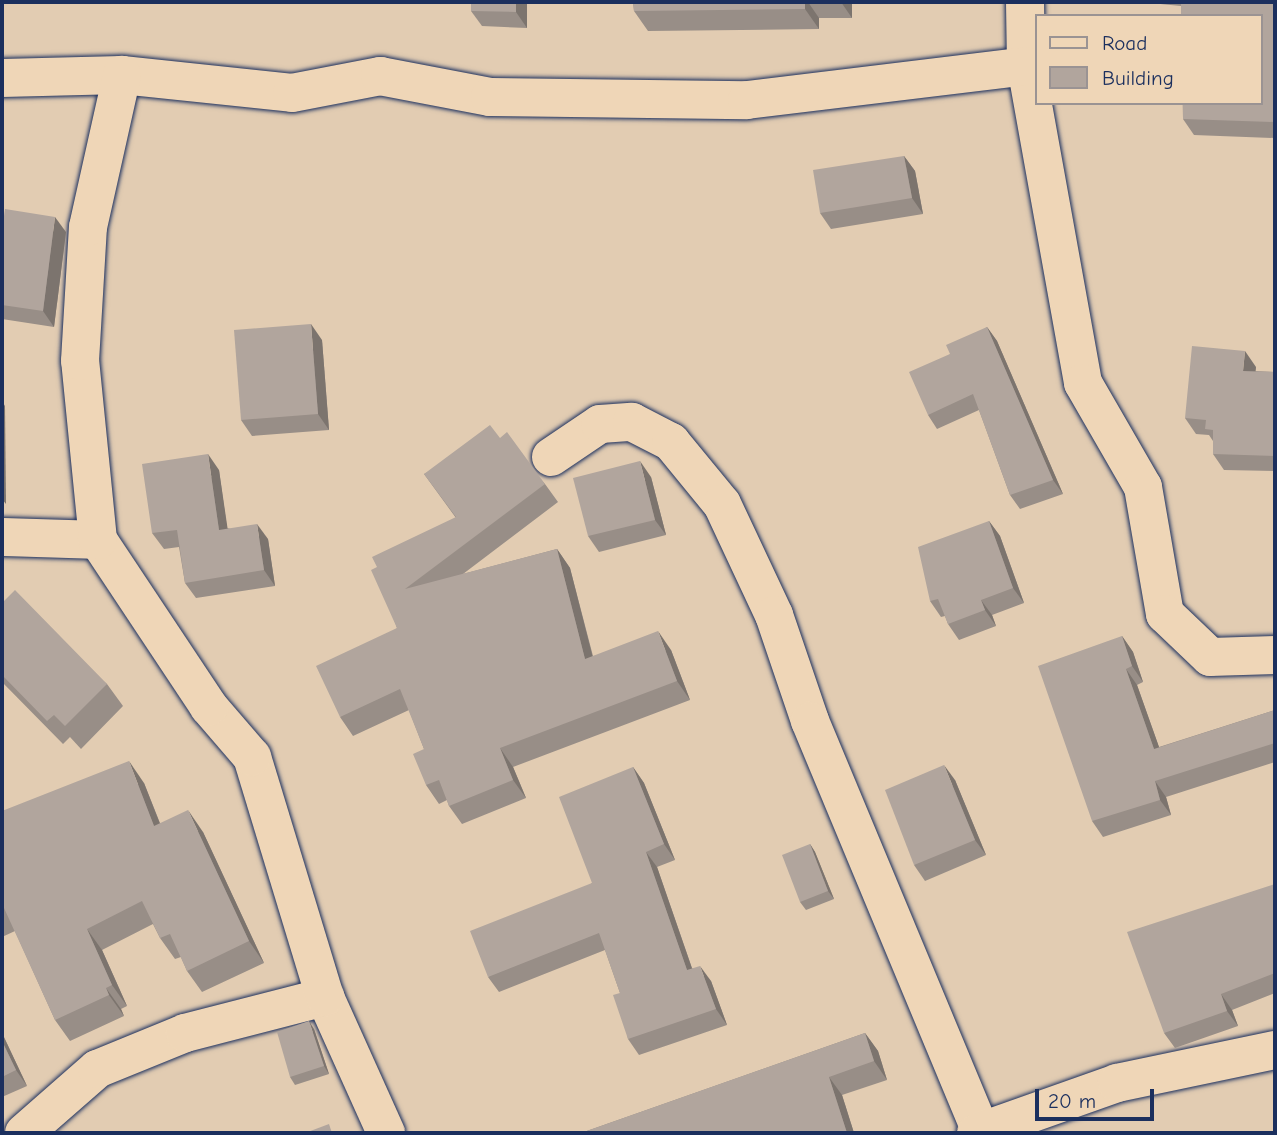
<!DOCTYPE html>
<html>
<head>
<meta charset="utf-8">
<style>
	body { margin:0 }
	#map { position:relative; width:1277px; height:1135px; overflow:hidden; background:#e2ccb2; font-family:"Comic Neue",sans-serif }
	div>[style] { position:absolute }
	[style*='--x'] { left:calc(var(--x)*1px); top:calc(var(--y)*1px); width:calc(var(--w)*1px); rotate:calc(var(--a)*1deg) }
	.roads { filter:drop-shadow(0 0 2px #1b2f5e) drop-shadow(0 0 2px #1b2f5e) }
	.minor>* { height:38px; margin:-19px; padding:0 19px; transform-origin:19px; border-radius:19px; background:#efd6b7 }
	.wall>* { inset:0; background:#988e87 }
	.shaded-wall>* { inset:0; background:#7c746e }
	.building>* { inset:0; background:#b1a59d }
	span { translate:-50% -50%; white-space:nowrap; text-align:center; line-height:1.15; -webkit-text-stroke:7px #efd6b7; paint-order:stroke }
	.frame { position:absolute; inset:0; border:4px solid #1b2f5e; pointer-events:none }
	.legend { position:absolute; left:1035px; top:14px; width:228px; height:91px; box-sizing:border-box; background:#efd6b7; border:2px solid #9a9393; margin:0; padding:9px 12px; list-style:none; font-size:21px; color:#1b2f5e }
	.legend li { display:flex; align-items:center; gap:14px; height:35px }
	.legend b { width:35px; border:2px solid #9a9393 }
	.scale { position:absolute; left:1035px; top:1089px; width:119px; height:32px; box-sizing:border-box; border:4px solid #1b2f5e; border-top:0; padding-left:9px; font-size:21px; line-height:24px; white-space:nowrap; color:#1b2f5e; -webkit-text-stroke:5px #efd6b7; paint-order:stroke }
</style>
</head>
<body>
<div id="map">
	<div class="roads">
		<div class="minor">
			<i style="--x:1025;--y:2;--w:64;--a:89.1"></i>
			<i style="--x:1026;--y:66;--w:322;--a:79.8"></i>
			<i style="--x:1083;--y:383;--w:120;--a:60"></i>
			<i style="--x:1143;--y:487;--w:129;--a:80.2"></i>
			<i style="--x:1165;--y:614;--w:62;--a:43.7"></i>
			<i style="--x:1210;--y:657;--w:65;--a:-1.8"></i>
			<i style="--x:2;--y:78;--w:120;--a:-1.4"></i>
			<i style="--x:122;--y:75;--w:171;--a:6"></i>
			<i style="--x:292;--y:93;--w:90;--a:-10.9"></i>
			<i style="--x:380;--y:76;--w:112;--a:10.8"></i>
			<i style="--x:490;--y:97;--w:257;--a:0.7"></i>
			<i style="--x:747;--y:100;--w:281;--a:-6.9"></i>
			<i style="--x:551;--y:457;--w:59;--a:-34"></i>
			<i style="--x:600;--y:424;--w:32;--a:-4"></i>
			<i style="--x:632;--y:422;--w:44;--a:27.1"></i>
			<i style="--x:671;--y:442;--w:80;--a:50.6"></i>
			<i style="--x:722;--y:504;--w:123;--a:64.9"></i>
			<i style="--x:774;--y:615;--w:112;--a:71.2"></i>
			<i style="--x:810;--y:721;--w:444;--a:67.4"></i>
			<i style="--x:2;--y:537;--w:96;--a:1.8"></i>
			<i style="--x:325;--y:997;--w:149;--a:65.8"></i>
			<i style="--x:24;--y:1133;--w:97;--a:-41.2"></i>
			<i style="--x:97;--y:1069;--w:95;--a:-22.2"></i>
			<i style="--x:185;--y:1033;--w:145;--a:-14.4"></i>
			<i style="--x:325;--y:997;--w:251;--a:-106.9"></i>
			<i style="--x:252;--y:757;--w:66;--a:-130.7"></i>
			<i style="--x:209;--y:707;--w:201;--a:-123.6"></i>
			<i style="--x:98;--y:540;--w:180;--a:-95.7"></i>
			<i style="--x:80;--y:361;--w:134;--a:-86.6"></i>
			<i style="--x:88;--y:227;--w:156;--a:-77.4"></i>
			<i style="--x:976;--y:1133;--w:150;--a:-19.5"></i>
			<i style="--x:1117;--y:1083;--w:161;--a:-11.8"></i>
		</div>
	</div>
	<div class="wall">
		<i style="clip-path:polygon(471px 2px,527px 2px,527px 28px,482px 26px,471px 11px)"></i>
		<i style="clip-path:polygon(633px 2px,852px 2px,852px 18px,819px 18px,819px 29px,648px 31px,634px 11px)"></i>
		<i style="clip-path:polygon(1149px 2px,1275px 2px,1275px 138px,1194px 135px,1183px 119px,1181px 6px,1150px 3px)"></i>
		<i style="clip-path:polygon(904px 156px,915px 171px,923px 214px,831px 229px,820px 213px)"></i>
		<i style="clip-path:polygon(2px 229px,66px 232px,54px 327px,2px 319px)"></i>
		<i style="clip-path:polygon(987px 327px,997px 341px,1063px 494px,1020px 509px,1010px 495px,979px 410px,937px 429px,928px 415px,950px 354px)"></i>
		<i style="clip-path:polygon(322px 340px,329px 430px,252px 436px,241px 420px)"></i>
		<i style="clip-path:polygon(1256px 367px,1255px 371px,1275px 372px,1275px 471px,1224px 470px,1213px 454px,1213px 441px,1209px 435px,1196px 434px,1185px 418px)"></i>
		<i style="clip-path:polygon(500px 438px,545px 484px,558px 502px,463px 574px,557px 549px,570px 568px,593px 656px,671px 650px,690px 700px,513px 767px,526px 798px,462px 824px,449px 806px,447px 800px,439px 804px,426px 785px,424px 749px,409px 710px,353px 736px,340px 717px,397px 628px,377px 567px,456px 518px,424px 474px)"></i>
		<i style="clip-path:polygon(219px 470px,227px 528px,268px 539px,275px 586px,196px 598px,185px 583px,179px 547px,164px 549px,152px 533px)"></i>
		<i style="clip-path:polygon(651px 477px,666px 535px,599px 552px,588px 536px)"></i>
		<i style="clip-path:polygon(989px 521px,1000px 536px,1024px 603px,992px 615px,996px 626px,959px 640px,948px 624px,945px 616px,941px 617px,930px 601px)"></i>
		<i style="clip-path:polygon(2px 603px,107px 684px,123px 706px,81px 749px,70px 737px,63px 744px,2px 682px)"></i>
		<i style="clip-path:polygon(1122px 636px,1133px 652px,1143px 682px,1137px 685px,1159px 747px,1275px 710px,1275px 762px,1166px 797px,1171px 815px,1103px 837px,1092px 821px)"></i>
		<i style="clip-path:polygon(633px 767px,644px 783px,675px 860px,657px 867px,692px 968px,711px 981px,727px 1025px,639px 1055px,628px 1039px,620px 993px,605px 950px,499px 992px,488px 977px,592px 883px)"></i>
		<i style="clip-path:polygon(955px 780px,986px 855px,925px 881px,914px 865px)"></i>
		<i style="clip-path:polygon(144px 783px,160px 823px,203px 832px,264px 963px,202px 992px,187px 971px,181px 957px,175px 959px,160px 938px,153px 924px,102px 950px,127px 1006px,121px 1009px,124px 1016px,70px 1041px,55px 1020px,15px 931px,2px 937px,2px 811px)"></i>
		<i style="clip-path:polygon(810px 844px,815px 852px,834px 899px,806px 910px,800px 902px)"></i>
		<i style="clip-path:polygon(1275px 884px,1275px 993px,1232px 1010px,1238px 1026px,1175px 1048px,1164px 1033px)"></i>
		<i style="clip-path:polygon(314px 1029px,329px 1074px,295px 1085px,290px 1077px)"></i>
		<i style="clip-path:polygon(2px 1033px,27px 1086px,2px 1097px)"></i>
		<i style="clip-path:polygon(865px 1033px,878px 1051px,887px 1080px,842px 1095px,854px 1133px,581px 1133px)"></i>
	</div>
	<div class="shaded-wall">
		<i style="clip-path:polygon(516px 2px,527px 2px,527px 28px,516px 12px)"></i>
		<i style="clip-path:polygon(805px 2px,808px 2px,819px 18px,819px 29px,805px 9px)"></i>
		<i style="clip-path:polygon(841px 2px,852px 2px,852px 18px)"></i>
		<i style="clip-path:polygon(904px 156px,915px 171px,923px 214px,912px 198px)"></i>
		<i style="clip-path:polygon(55px 217px,66px 232px,54px 327px,43px 311px)"></i>
		<i style="clip-path:polygon(311px 324px,322px 340px,329px 430px,318px 414px)"></i>
		<i style="clip-path:polygon(987px 327px,997px 341px,1063px 494px,1053px 480px)"></i>
		<i style="clip-path:polygon(1245px 351px,1256px 367px,1254px 387px,1243px 371px)"></i>
		<i style="clip-path:polygon(2px 401px,5px 406px,6px 504px,2px 499px)"></i>
		<i style="clip-path:polygon(208px 454px,219px 470px,230px 545px,219px 530px)"></i>
		<i style="clip-path:polygon(640px 461px,651px 477px,666px 535px,655px 520px)"></i>
		<i style="clip-path:polygon(989px 521px,1000px 536px,1024px 603px,1013px 588px)"></i>
		<i style="clip-path:polygon(257px 524px,268px 539px,275px 586px,264px 570px)"></i>
		<i style="clip-path:polygon(557px 549px,570px 568px,598px 678px,585px 659px)"></i>
		<i style="clip-path:polygon(981px 600px,992px 615px,996px 626px,985px 610px)"></i>
		<i style="clip-path:polygon(658px 631px,671px 650px,690px 700px,677px 681px)"></i>
		<i style="clip-path:polygon(1122px 636px,1133px 652px,1143px 682px,1132px 666px)"></i>
		<i style="clip-path:polygon(1126px 669px,1137px 685px,1165px 764px,1154px 749px)"></i>
		<i style="clip-path:polygon(500px 748px,513px 767px,526px 798px,513px 780px)"></i>
		<i style="clip-path:polygon(129px 761px,144px 783px,169px 847px,154px 826px)"></i>
		<i style="clip-path:polygon(944px 765px,955px 780px,986px 855px,975px 840px)"></i>
		<i style="clip-path:polygon(633px 767px,644px 783px,675px 860px,664px 844px)"></i>
		<i style="clip-path:polygon(1155px 781px,1166px 797px,1171px 815px,1160px 800px)"></i>
		<i style="clip-path:polygon(188px 810px,203px 832px,264px 963px,249px 941px)"></i>
		<i style="clip-path:polygon(810px 844px,815px 852px,834px 899px,828px 891px)"></i>
		<i style="clip-path:polygon(646px 852px,657px 867px,698px 986px,687px 970px)"></i>
		<i style="clip-path:polygon(87px 929px,102px 950px,127px 1006px,112px 985px)"></i>
		<i style="clip-path:polygon(700px 966px,711px 981px,727px 1025px,716px 1009px)"></i>
		<i style="clip-path:polygon(106px 988px,121px 1009px,124px 1016px,109px 995px)"></i>
		<i style="clip-path:polygon(1221px 994px,1232px 1010px,1238px 1026px,1227px 1011px)"></i>
		<i style="clip-path:polygon(309px 1021px,314px 1029px,329px 1074px,324px 1066px)"></i>
		<i style="clip-path:polygon(2px 1033px,27px 1086px,16px 1070px,2px 1041px)"></i>
		<i style="clip-path:polygon(865px 1033px,878px 1051px,887px 1080px,874px 1061px)"></i>
		<i style="clip-path:polygon(829px 1077px,842px 1095px,854px 1133px,847px 1133px)"></i>
	</div>
	<div class="building">
		<i style="clip-path:polygon(471px 2px,516px 2px,516px 12px,471px 11px)"></i>
		<i style="clip-path:polygon(633px 2px,805px 2px,805px 9px,634px 11px)"></i>
		<i style="clip-path:polygon(1181px 2px,1275px 2px,1275px 122px,1183px 119px,1183px 103px,1261px 103px,1261px 16px,1181px 16px)"></i>
		<i style="clip-path:polygon(904px 156px,912px 198px,820px 213px,813px 170px)"></i>
		<i style="clip-path:polygon(5px 209px,55px 217px,43px 311px,2px 305px,2px 229px)"></i>
		<i style="clip-path:polygon(311px 324px,318px 414px,241px 420px,234px 330px)"></i>
		<i style="clip-path:polygon(987px 327px,1053px 480px,1010px 495px,973px 394px,928px 415px,909px 372px,950px 354px,946px 345px)"></i>
		<i style="clip-path:polygon(1192px 346px,1245px 351px,1243px 371px,1275px 372px,1275px 456px,1213px 454px,1213px 430px,1205px 429px,1206px 420px,1185px 418px)"></i>
		<i style="clip-path:polygon(490px 425px,500px 438px,507px 432px,545px 484px,405px 589px,557px 549px,585px 659px,658px 631px,677px 681px,500px 748px,513px 780px,449px 806px,439px 780px,426px 785px,413px 754px,424px 749px,400px 689px,340px 717px,316px 666px,397px 628px,371px 570px,377px 567px,372px 557px,456px 517px,424px 474px)"></i>
		<i style="clip-path:polygon(208px 454px,219px 530px,257px 524px,264px 570px,185px 583px,177px 530px,152px 533px,142px 464px)"></i>
		<i style="clip-path:polygon(640px 461px,655px 520px,588px 536px,573px 478px)"></i>
		<i style="clip-path:polygon(989px 521px,1013px 588px,981px 600px,985px 610px,948px 624px,938px 599px,930px 601px,918px 547px)"></i>
		<i style="clip-path:polygon(15px 590px,107px 684px,65px 726px,54px 715px,47px 721px,2px 675px,2px 603px)"></i>
		<i style="clip-path:polygon(1122px 636px,1132px 666px,1126px 669px,1154px 749px,1275px 710px,1275px 743px,1155px 781px,1160px 800px,1092px 821px,1038px 666px)"></i>
		<i style="clip-path:polygon(129px 761px,154px 826px,188px 810px,249px 941px,187px 971px,170px 934px,160px 938px,142px 901px,87px 929px,112px 985px,106px 988px,109px 995px,55px 1020px,4px 908px,2px 909px,2px 811px)"></i>
		<i style="clip-path:polygon(944px 765px,975px 840px,914px 865px,885px 790px)"></i>
		<i style="clip-path:polygon(633px 767px,664px 844px,646px 852px,687px 970px,700px 966px,716px 1009px,628px 1039px,613px 995px,620px 993px,599px 933px,488px 977px,470px 931px,592px 883px,559px 797px)"></i>
		<i style="clip-path:polygon(810px 844px,828px 891px,800px 902px,782px 855px)"></i>
		<i style="clip-path:polygon(1275px 884px,1275px 973px,1221px 994px,1227px 1011px,1164px 1033px,1127px 932px)"></i>
		<i style="clip-path:polygon(309px 1021px,324px 1066px,290px 1077px,277px 1032px)"></i>
		<i style="clip-path:polygon(865px 1033px,874px 1061px,829px 1077px,847px 1133px,581px 1133px)"></i>
		<i style="clip-path:polygon(2px 1041px,16px 1070px,2px 1077px)"></i>
		<i style="clip-path:polygon(329px 1124px,332px 1133px,305px 1133px)"></i>
	</div>
	<div class="frame"></div>
	<ul class="legend">
	<li><b style="height:9px;background:#efd6b7"></b>Road</li>
	<li><b style="height:19px;background:#b1a59d"></b>Building</li>
	</ul>
	<div class="scale">20 m</div>
</div>
</body>
</html>
